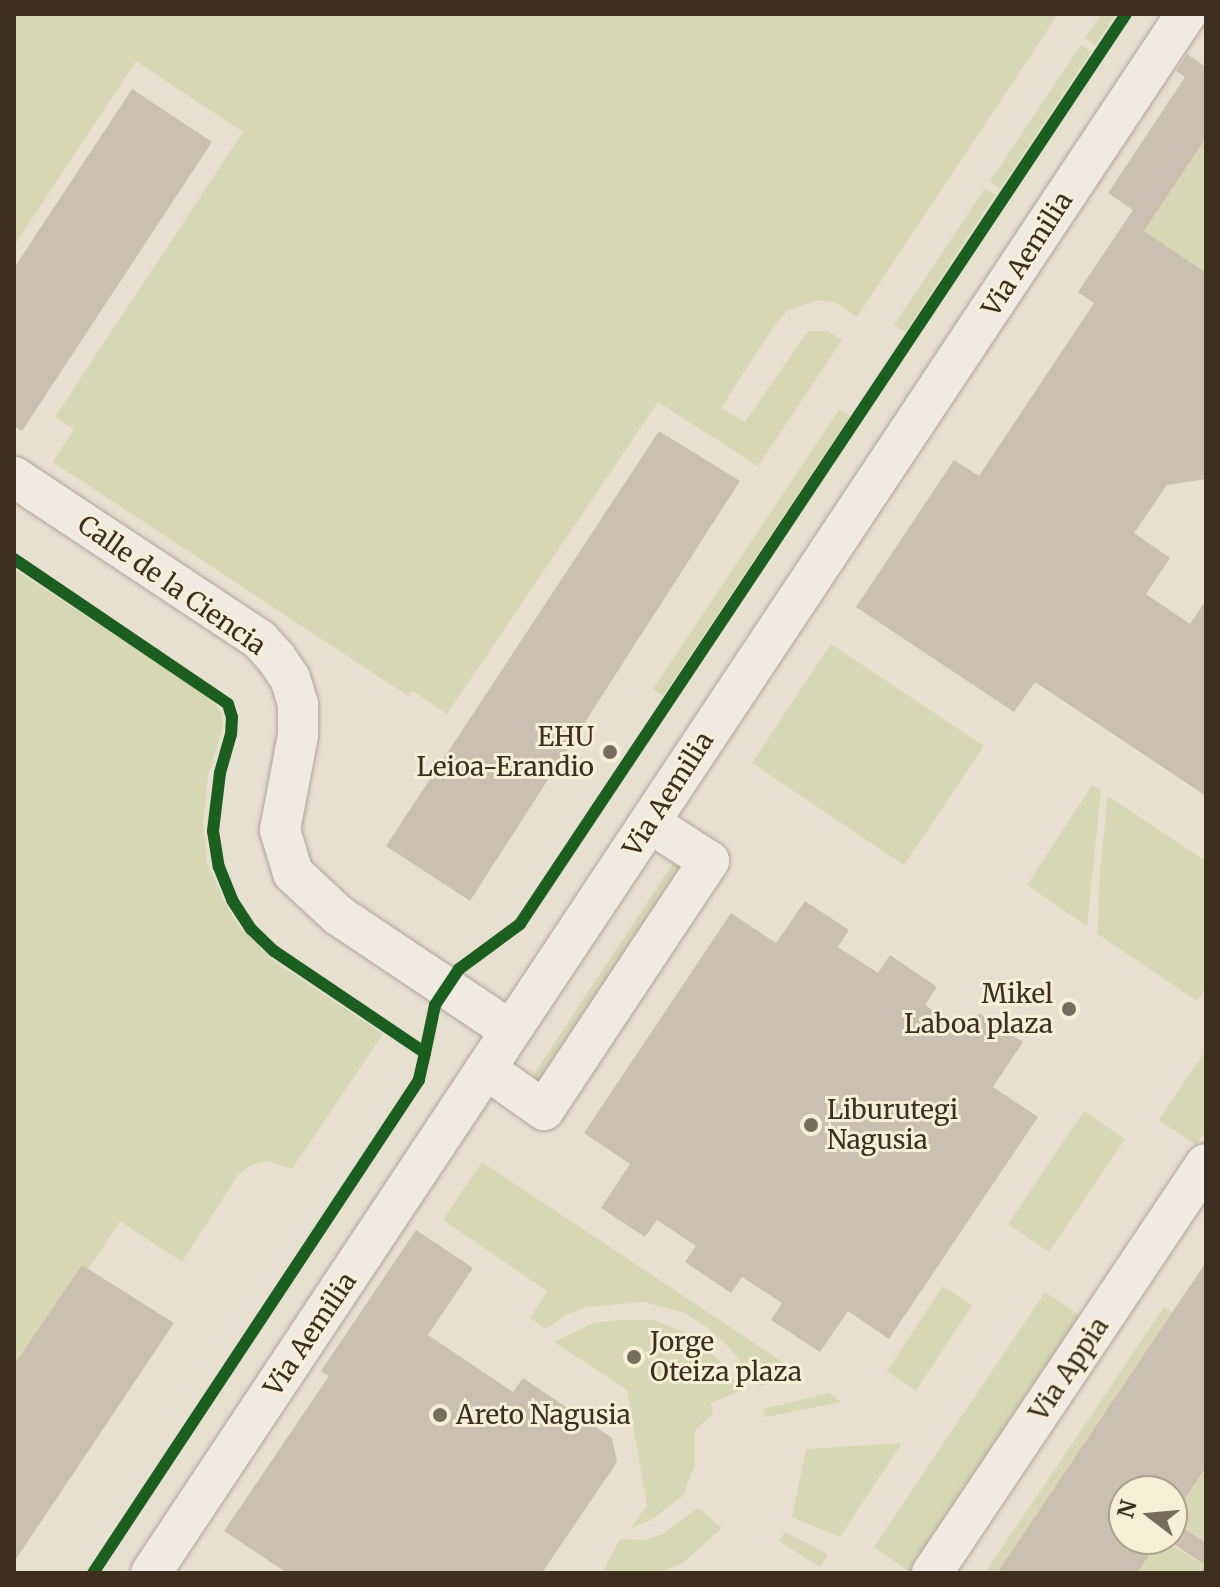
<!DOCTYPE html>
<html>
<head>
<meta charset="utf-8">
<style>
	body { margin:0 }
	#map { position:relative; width:1220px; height:1587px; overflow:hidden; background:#e7e0d1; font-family:Merriweather,serif }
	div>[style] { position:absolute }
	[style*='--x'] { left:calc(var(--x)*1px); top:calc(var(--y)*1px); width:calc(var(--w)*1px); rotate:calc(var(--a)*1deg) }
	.green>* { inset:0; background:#d6d7b3 }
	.building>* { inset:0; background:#cbbfb2 }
	.roads { filter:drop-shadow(0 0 2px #ada599) drop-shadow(0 0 2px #ada599) }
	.minor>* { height:40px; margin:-20px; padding:0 20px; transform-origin:20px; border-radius:20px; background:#efebe3 }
	.cycleway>* { height:12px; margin:-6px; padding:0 6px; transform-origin:6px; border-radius:6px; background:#1b5e20 }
	.dots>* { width:22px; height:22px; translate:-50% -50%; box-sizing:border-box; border:4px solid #f7eed8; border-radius:50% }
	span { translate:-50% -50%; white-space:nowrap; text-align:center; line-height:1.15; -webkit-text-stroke:6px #f7eed8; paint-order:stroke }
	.street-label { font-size:26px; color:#3d2e20 }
	.poi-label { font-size:26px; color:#3d2e20 }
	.right { translate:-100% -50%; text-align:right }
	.left { translate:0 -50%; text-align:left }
	.frame { position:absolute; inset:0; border:16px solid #3d2e20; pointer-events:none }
	.north { position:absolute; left:1108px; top:1475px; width:80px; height:80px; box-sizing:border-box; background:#f7eed8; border:2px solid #ada18e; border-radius:50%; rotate:286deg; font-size:22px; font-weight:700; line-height:32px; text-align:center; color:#3d2e20 }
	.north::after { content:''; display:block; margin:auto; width:28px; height:36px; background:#786c5e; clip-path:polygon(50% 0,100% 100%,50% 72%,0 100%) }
</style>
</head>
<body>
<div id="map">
	<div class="green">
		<i style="clip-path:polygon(14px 14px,1058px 14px,857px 317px,836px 303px,819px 300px,788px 310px,774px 326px,721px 408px,745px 422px,808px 331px,828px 331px,842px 340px,758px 466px,658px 402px,447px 714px,413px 691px,408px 696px,53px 462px,74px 429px,55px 417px,243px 132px,136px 61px,14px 246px)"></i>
		<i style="clip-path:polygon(1101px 14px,1116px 14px,1095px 45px,1085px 38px)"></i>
		<i style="clip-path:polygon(1081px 45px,1091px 52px,1000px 189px,990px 182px)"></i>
		<i style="clip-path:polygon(1206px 138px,1206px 273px,1144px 231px)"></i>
		<i style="clip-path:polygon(985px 188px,995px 195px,905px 332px,894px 325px)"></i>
		<i style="clip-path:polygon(839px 410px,850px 416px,663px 696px,653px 689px)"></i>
		<i style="clip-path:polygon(14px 569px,208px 696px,221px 712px,223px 726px,208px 776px,203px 823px,207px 863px,224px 901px,238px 925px,274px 961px,383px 1034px,292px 1169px,267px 1161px,251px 1165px,238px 1175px,182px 1262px,120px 1221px,14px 1382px)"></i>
		<i style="clip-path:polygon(831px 644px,984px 746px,904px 865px,752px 763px)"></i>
		<i style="clip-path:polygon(1092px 785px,1101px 790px,1087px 926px,1027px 885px)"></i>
		<i style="clip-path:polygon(1108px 796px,1206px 861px,1206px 987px,1197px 1001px,1098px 934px,1100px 869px)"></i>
		<i style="clip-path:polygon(679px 854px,688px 860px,537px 1088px,528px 1083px)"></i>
		<i style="clip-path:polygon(1206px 1050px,1206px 1130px,1196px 1145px,1159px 1120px)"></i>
		<i style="clip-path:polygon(1084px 1111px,1125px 1139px,1049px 1252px,1008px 1224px)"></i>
		<i style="clip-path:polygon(482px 1162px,802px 1375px,760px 1386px,730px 1348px,705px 1326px,685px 1313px,644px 1302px,587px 1307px,567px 1314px,546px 1329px,530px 1318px,547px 1291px,443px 1220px)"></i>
		<i style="clip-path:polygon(943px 1286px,972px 1305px,916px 1391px,887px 1371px)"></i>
		<i style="clip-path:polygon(1045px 1292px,1082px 1317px,911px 1573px,874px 1547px)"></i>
		<i style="clip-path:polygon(1164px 1307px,1172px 1312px,997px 1573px,985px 1573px)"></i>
		<i style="clip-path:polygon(618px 1320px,653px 1320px,687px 1333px,722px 1363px,740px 1391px,711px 1403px,713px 1414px,695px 1430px,695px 1465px,683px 1496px,651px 1520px,631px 1528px,647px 1505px,627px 1390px,554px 1342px,593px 1323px)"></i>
		<i style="clip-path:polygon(829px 1393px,841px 1402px,766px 1417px,763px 1409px)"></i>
		<i style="clip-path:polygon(902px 1443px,840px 1537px,792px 1517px,806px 1449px)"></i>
		<i style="clip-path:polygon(1206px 1467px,1206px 1543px,1172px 1518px)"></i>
		<i style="clip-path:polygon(698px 1508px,722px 1528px,683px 1563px,659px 1573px,602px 1573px,620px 1539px,644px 1540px,663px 1534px)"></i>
		<i style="clip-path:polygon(785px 1532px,828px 1554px,820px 1567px,779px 1541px)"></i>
		<i style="clip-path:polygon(1160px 1539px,1205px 1565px,1200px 1573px,1137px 1573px)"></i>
	</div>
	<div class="building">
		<i style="clip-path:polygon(1187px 54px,1206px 67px,1206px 138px,1144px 231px,1206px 273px,1206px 479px,1167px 485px,1134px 533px,1170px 558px,1146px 594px,1190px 624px,1206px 600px,1206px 796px,1035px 682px,1014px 712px,856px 607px,954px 460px,979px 476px,1094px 303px,1078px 292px,1133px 210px,1108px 193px,1185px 77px,1176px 71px)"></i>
		<i style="clip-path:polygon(132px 89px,212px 142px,22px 431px,14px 426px,14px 268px)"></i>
		<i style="clip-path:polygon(659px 431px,740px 481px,470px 901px,386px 846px)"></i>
		<i style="clip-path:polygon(805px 901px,849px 930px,838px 947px,878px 973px,890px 955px,937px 987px,925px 1005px,967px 1033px,979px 1013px,1023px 1042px,993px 1087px,1038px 1117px,889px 1339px,848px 1311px,820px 1352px,771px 1320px,782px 1303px,742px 1277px,731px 1293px,685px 1262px,696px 1246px,657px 1220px,645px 1237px,601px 1208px,630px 1164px,584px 1133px,731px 913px,776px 943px)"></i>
		<i style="clip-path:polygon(416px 1230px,473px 1268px,428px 1335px,513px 1392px,523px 1378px,612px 1438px,617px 1462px,542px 1573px,287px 1573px,224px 1531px,329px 1376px,321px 1371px)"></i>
		<i style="clip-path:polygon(1206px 1262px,1206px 1467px,1172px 1518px,1172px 1491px,1124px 1491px,1124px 1539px,1160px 1539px,1137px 1573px,997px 1573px)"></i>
		<i style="clip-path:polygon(82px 1265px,174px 1323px,14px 1562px,14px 1365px)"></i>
		<i style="clip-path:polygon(1172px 1520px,1206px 1543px,1206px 1573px,1200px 1573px,1205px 1565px,1166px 1539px,1172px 1539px)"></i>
	</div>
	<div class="roads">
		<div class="minor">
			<i style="--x:14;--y:477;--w:295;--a:33.5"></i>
			<i style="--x:260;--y:640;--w:25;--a:48"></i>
			<i style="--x:277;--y:659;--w:23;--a:56"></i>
			<i style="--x:290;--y:678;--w:27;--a:73"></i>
			<i style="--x:298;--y:704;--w:31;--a:90"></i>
			<i style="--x:298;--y:735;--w:97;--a:100.7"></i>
			<i style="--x:280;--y:830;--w:45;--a:73.2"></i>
			<i style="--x:293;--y:873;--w:62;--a:43"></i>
			<i style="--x:338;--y:915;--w:208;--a:33.8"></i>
			<i style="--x:486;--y:1069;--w:71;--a:35.3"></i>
			<i style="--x:544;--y:1110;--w:299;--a:-56.5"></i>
			<i style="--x:709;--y:861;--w:70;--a:-147.2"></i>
			<i style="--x:151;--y:1573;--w:1871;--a:-56.42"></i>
			<i style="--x:932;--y:1573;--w:492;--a:-56.2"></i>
		</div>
	</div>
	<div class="cycleway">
		<i style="--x:14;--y:559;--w:258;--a:34.1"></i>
		<i style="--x:228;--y:704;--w:14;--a:73"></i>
		<i style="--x:232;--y:717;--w:17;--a:93"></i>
		<i style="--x:231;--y:734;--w:41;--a:105.8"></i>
		<i style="--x:220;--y:773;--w:58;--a:96.9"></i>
		<i style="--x:213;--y:831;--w:36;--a:81"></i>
		<i style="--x:219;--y:867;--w:35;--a:68"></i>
		<i style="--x:232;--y:900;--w:35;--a:57"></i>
		<i style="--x:251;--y:929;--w:32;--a:44"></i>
		<i style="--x:274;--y:951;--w:182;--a:34"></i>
		<i style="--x:425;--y:1053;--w:28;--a:103"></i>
		<i style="--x:419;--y:1080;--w:591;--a:123.47"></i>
		<i style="--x:425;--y:1053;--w:49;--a:-78.2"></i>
		<i style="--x:435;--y:1005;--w:43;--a:-56.3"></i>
		<i style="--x:459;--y:969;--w:76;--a:-36.4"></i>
		<i style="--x:520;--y:924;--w:1093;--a:-56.34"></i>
	</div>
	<div class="dots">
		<i style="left:610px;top:752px;background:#786c5e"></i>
		<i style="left:1069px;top:1009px;background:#786c5e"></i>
		<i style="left:811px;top:1125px;background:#786c5e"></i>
		<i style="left:634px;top:1357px;background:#786c5e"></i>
		<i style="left:440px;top:1415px;background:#786c5e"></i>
	</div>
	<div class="street-label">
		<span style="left:1027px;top:254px;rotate:-57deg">Via Aemilia</span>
		<span style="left:172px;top:585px;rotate:35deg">Calle de la Ciencia</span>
		<span style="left:668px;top:794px;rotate:-57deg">Via Aemilia</span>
		<span style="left:310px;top:1334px;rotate:-56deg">Via Aemilia</span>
		<span style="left:1069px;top:1369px;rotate:-56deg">Via Appia</span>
	</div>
	<div class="poi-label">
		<span class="right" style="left:594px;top:752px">EHU<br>Leioa-Erandio</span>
		<span class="right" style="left:1053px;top:1009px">Mikel<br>Laboa plaza</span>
		<span class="left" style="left:827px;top:1125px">Liburutegi<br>Nagusia</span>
		<span class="left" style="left:650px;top:1357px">Jorge<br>Oteiza plaza</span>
		<span class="left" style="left:456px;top:1415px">Areto Nagusia</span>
	</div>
	<div class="frame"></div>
	<div class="north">N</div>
</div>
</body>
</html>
